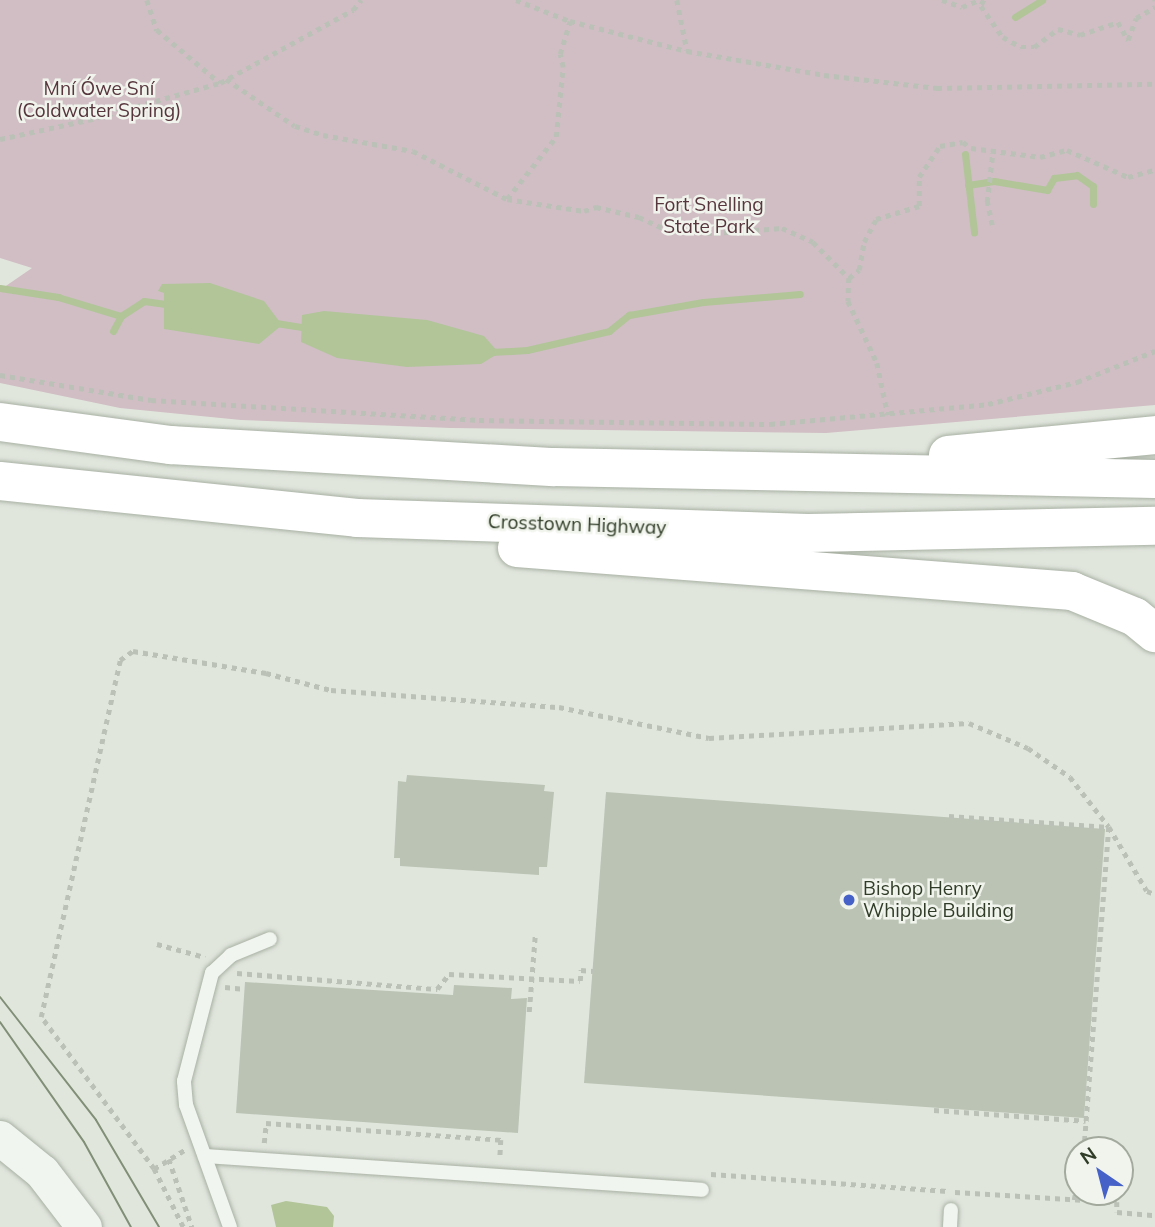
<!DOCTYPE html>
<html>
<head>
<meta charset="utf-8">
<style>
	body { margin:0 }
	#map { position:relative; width:1155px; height:1227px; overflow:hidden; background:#e1e6dd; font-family:Mulish,sans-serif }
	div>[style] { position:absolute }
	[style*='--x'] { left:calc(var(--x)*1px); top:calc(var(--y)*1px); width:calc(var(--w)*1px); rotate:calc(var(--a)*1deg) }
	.green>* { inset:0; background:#d0bec4 }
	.water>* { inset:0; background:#b1c599 }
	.stream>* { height:7px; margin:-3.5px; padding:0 3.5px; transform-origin:3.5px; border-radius:3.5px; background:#b1c599 }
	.building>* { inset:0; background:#bac3b4 }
	.path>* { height:4.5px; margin-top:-2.25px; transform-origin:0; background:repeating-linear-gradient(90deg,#bbc1b7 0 5px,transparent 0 10px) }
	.roads { filter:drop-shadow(0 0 2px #a8b0a3) drop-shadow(0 0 2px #a8b0a3) }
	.service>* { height:14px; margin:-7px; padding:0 7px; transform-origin:7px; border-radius:7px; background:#f1f5ef }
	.tertiary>* { height:35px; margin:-17.5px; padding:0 17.5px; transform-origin:17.5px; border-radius:17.5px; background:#f1f5ef }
	.motorway>* { height:38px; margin:-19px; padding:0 19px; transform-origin:19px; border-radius:19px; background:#fff }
	.tram>* { height:2px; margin:-1px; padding:0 1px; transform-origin:1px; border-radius:1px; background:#818f77 }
	.dots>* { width:19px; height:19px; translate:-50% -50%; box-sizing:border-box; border:4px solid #f0f4ec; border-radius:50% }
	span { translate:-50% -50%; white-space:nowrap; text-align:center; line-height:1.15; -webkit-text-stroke:5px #f0f4ec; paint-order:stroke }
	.park-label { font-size:19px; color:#57353d }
	.street-label { font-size:19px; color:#303c27 }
	.poi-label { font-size:19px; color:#303c27 }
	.left { translate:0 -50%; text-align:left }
	.north { position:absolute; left:1064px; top:1136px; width:70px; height:70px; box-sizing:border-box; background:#f0f4ec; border:2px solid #a3aa9d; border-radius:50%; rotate:325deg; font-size:19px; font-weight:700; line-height:28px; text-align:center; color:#303c27 }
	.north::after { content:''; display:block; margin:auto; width:24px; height:32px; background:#4661c7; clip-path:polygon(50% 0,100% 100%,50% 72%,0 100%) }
</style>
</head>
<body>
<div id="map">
	<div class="green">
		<i style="clip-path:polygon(0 0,1155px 0,1155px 405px,826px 433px,451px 428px,241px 420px,120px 408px,0 383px,0 290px,32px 268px,0 258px)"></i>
	</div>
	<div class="water">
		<i style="clip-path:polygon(210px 283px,264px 301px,282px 325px,259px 344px,164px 329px,164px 293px,158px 291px,162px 284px)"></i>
		<i style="clip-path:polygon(324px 311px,427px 320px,484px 336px,499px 353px,481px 364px,407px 367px,337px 358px,301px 342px,302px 315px)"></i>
		<i style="clip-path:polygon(286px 1201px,327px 1207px,334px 1216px,333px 1227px,276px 1227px,271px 1205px)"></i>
	</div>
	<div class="stream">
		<i style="--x:1015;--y:17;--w:32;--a:-32"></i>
		<i style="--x:965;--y:154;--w:79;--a:83.4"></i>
		<i style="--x:968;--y:185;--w:26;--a:-9"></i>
		<i style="--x:994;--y:181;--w:54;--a:9.6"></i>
		<i style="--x:1047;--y:190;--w:14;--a:-60"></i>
		<i style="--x:1054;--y:178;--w:23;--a:-7"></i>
		<i style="--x:1077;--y:175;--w:19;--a:35"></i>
		<i style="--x:1093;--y:186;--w:18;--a:90"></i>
		<i style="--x:0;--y:288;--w:59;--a:8.8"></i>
		<i style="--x:58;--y:297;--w:66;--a:16.8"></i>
		<i style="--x:121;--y:316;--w:27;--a:-33"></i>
		<i style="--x:144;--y:301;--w:27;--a:8"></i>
		<i style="--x:276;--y:323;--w:33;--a:9"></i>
		<i style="--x:113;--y:331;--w:17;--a:-62"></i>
		<i style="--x:491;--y:352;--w:36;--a:-3"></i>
		<i style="--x:527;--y:350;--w:84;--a:-13"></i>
		<i style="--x:609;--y:331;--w:26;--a:-39"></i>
		<i style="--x:629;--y:315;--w:75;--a:-10"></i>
		<i style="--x:703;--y:302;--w:97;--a:-4.7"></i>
	</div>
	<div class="building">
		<i style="clip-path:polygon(407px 775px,545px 785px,544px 791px,554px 792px,547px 867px,539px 867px,539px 875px,400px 866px,400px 858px,394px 858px,398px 781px,406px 782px)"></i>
		<i style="clip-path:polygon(606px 792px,1105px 829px,1084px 1118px,584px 1083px)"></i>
		<i style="clip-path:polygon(245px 982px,453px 995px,454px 985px,512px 988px,511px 999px,527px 998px,518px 1133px,236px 1113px)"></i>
	</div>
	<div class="path">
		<i style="--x:147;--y:0;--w:32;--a:72"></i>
		<i style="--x:157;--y:30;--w:82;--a:40.1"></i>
		<i style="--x:516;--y:0;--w:58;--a:21.3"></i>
		<i style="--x:570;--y:21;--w:121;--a:14.4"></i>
		<i style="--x:687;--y:51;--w:139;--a:9.9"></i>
		<i style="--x:824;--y:75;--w:114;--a:6.6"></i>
		<i style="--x:937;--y:88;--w:218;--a:-1.1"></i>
		<i style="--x:677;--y:0;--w:51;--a:78.7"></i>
		<i style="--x:942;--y:0;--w:21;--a:19"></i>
		<i style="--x:962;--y:7;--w:18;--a:-22"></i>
		<i style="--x:984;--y:0;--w:7;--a:117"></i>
		<i style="--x:981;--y:6;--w:38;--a:55"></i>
		<i style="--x:1003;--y:37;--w:21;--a:29"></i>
		<i style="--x:1021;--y:47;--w:13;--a:0"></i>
		<i style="--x:1034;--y:47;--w:30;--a:-37"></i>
		<i style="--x:1058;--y:29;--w:23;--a:15"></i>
		<i style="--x:1080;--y:35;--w:40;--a:-18.9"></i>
		<i style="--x:1118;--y:22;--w:21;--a:61"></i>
		<i style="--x:1128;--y:40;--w:23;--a:-70"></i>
		<i style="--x:1136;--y:18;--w:22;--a:-30"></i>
		<i style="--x:1155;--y:0;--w:1;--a:90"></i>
		<i style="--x:226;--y:79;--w:83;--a:34.3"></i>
		<i style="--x:295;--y:126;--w:29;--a:18"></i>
		<i style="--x:323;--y:135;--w:91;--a:10.1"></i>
		<i style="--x:413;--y:151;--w:106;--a:27.1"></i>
		<i style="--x:507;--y:199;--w:78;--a:8.9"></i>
		<i style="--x:584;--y:211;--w:13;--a:-18"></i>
		<i style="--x:596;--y:207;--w:44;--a:13.1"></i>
		<i style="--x:639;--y:217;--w:31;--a:25"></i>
		<i style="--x:667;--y:230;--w:47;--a:3.7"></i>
		<i style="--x:714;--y:233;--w:68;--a:-4.2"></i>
		<i style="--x:782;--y:228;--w:34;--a:24"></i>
		<i style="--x:813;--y:242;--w:51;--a:45"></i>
		<i style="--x:849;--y:278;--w:13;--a:-39"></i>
		<i style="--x:859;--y:270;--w:28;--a:-80"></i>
		<i style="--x:864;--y:242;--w:26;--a:-62"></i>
		<i style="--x:876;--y:219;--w:45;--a:-16.8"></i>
		<i style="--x:919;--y:206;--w:29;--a:-90"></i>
		<i style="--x:919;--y:177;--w:37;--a:-56"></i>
		<i style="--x:940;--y:146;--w:23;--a:-10"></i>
		<i style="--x:963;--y:142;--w:10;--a:37"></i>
		<i style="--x:971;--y:148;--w:70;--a:7.4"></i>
		<i style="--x:1040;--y:157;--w:28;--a:-15"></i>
		<i style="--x:1067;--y:150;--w:67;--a:23.9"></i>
		<i style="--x:1128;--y:177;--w:28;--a:-15"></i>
		<i style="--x:0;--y:139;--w:90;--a:-12.2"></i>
		<i style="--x:88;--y:120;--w:137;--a:-15.7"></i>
		<i style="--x:220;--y:83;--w:152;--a:-28.8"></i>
		<i style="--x:353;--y:10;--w:13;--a:-51"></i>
		<i style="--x:507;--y:199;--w:79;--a:-51.7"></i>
		<i style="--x:556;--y:137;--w:70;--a:-84.3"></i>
		<i style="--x:563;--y:67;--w:13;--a:-103"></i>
		<i style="--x:560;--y:54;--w:34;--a:-73"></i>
		<i style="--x:992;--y:225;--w:24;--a:-102"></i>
		<i style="--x:987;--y:202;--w:53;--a:-83.5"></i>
		<i style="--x:849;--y:278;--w:23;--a:92"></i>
		<i style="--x:848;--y:301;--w:68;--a:64.9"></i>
		<i style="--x:877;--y:363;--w:53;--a:78.1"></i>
		<i style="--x:0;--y:375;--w:153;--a:9.4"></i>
		<i style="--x:151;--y:400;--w:329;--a:3.5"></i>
		<i style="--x:479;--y:420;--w:291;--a:0.8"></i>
		<i style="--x:770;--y:424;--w:219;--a:-5.2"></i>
		<i style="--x:988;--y:404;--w:92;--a:-13.9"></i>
		<i style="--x:1077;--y:382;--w:84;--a:-21.7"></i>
		<i style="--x:949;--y:816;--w:160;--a:3.9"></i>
		<i style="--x:1109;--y:827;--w:74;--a:59.3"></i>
		<i style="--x:1147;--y:891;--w:9;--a:21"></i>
		<i style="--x:157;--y:944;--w:50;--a:15.2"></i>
		<i style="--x:237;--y:973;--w:201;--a:4.6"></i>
		<i style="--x:437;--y:989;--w:19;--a:-51"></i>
		<i style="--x:449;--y:974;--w:131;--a:3.1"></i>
		<i style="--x:580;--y:981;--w:11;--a:-85"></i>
		<i style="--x:581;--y:970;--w:12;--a:5"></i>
		<i style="--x:225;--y:987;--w:20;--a:6"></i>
		<i style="--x:529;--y:1012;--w:76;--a:-85.5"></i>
		<i style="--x:934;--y:1110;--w:152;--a:4.1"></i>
		<i style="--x:264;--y:1143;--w:20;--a:-84"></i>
		<i style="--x:266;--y:1123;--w:236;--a:4.1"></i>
		<i style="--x:501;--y:1140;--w:18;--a:93"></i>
		<i style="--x:169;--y:1159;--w:72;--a:71.3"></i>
		<i style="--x:154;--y:1169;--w:38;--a:-32"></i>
		<i style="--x:711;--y:1174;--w:237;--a:4.1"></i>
		<i style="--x:955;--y:1192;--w:162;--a:3.5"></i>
		<i style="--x:1117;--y:1202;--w:10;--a:90"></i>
		<i style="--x:1117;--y:1212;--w:38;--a:5"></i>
		<i style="--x:1074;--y:1200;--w:21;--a:-79"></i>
		<i style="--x:183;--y:1227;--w:65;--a:-116.6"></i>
		<i style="--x:154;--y:1169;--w:189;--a:-126.6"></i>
		<i style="--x:41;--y:1017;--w:366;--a:-77.5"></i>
		<i style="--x:120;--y:660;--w:16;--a:-35"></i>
		<i style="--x:133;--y:651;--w:135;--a:9.4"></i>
		<i style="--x:266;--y:673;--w:67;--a:14.7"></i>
		<i style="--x:331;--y:690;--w:229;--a:4.3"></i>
		<i style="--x:559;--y:707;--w:153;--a:11.7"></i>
		<i style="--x:709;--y:738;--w:260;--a:-3.3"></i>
		<i style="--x:969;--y:723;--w:64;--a:23"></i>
		<i style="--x:1028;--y:748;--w:51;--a:34.6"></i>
		<i style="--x:1070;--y:777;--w:63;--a:52"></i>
		<i style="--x:1109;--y:827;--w:324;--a:94.4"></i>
	</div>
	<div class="roads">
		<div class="service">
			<i style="--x:205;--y:1156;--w:498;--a:3.9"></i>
			<i style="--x:230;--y:1227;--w:130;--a:-109.8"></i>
			<i style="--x:186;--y:1105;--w:24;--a:-95"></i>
			<i style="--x:184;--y:1081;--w:112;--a:-75.5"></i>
			<i style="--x:212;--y:973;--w:26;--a:-43"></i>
			<i style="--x:231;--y:955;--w:42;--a:-22.3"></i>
			<i style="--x:950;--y:1227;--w:17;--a:-87"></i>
		</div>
		<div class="tertiary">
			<i style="--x:0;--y:1138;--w:54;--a:39"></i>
			<i style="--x:42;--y:1172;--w:69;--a:52.6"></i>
		</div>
		<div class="motorway">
			<i style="--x:0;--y:422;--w:172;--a:7.7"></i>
			<i style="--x:170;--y:445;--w:385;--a:3.3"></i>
			<i style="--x:554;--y:467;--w:601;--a:1.14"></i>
			<i style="--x:948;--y:455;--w:208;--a:-5.5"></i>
			<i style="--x:0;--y:481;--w:359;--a:5.9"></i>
			<i style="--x:357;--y:518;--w:451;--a:1.9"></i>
			<i style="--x:808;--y:533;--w:347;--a:-1.2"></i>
			<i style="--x:517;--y:548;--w:557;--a:4.43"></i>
			<i style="--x:1072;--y:591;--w:68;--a:22.4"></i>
			<i style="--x:1135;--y:617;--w:26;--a:39"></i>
		</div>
	</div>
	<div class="tram">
		<i style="--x:0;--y:997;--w:156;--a:52"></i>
		<i style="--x:96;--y:1120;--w:124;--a:59.5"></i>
		<i style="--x:0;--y:1022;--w:146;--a:55"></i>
		<i style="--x:84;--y:1142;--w:97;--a:61.1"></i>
	</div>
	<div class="dots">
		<i style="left:849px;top:900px;background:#4661c7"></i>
	</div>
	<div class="park-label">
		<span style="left:99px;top:100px">Mní Ówe Sní<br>(Coldwater Spring)</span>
		<span style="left:709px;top:216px">Fort Snelling<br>State Park</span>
	</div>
	<div class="street-label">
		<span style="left:577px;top:525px;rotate:2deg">Crosstown Highway</span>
	</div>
	<div class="poi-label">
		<span class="left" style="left:863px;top:900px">Bishop Henry<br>Whipple Building</span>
	</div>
	<div class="north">N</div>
</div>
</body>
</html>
